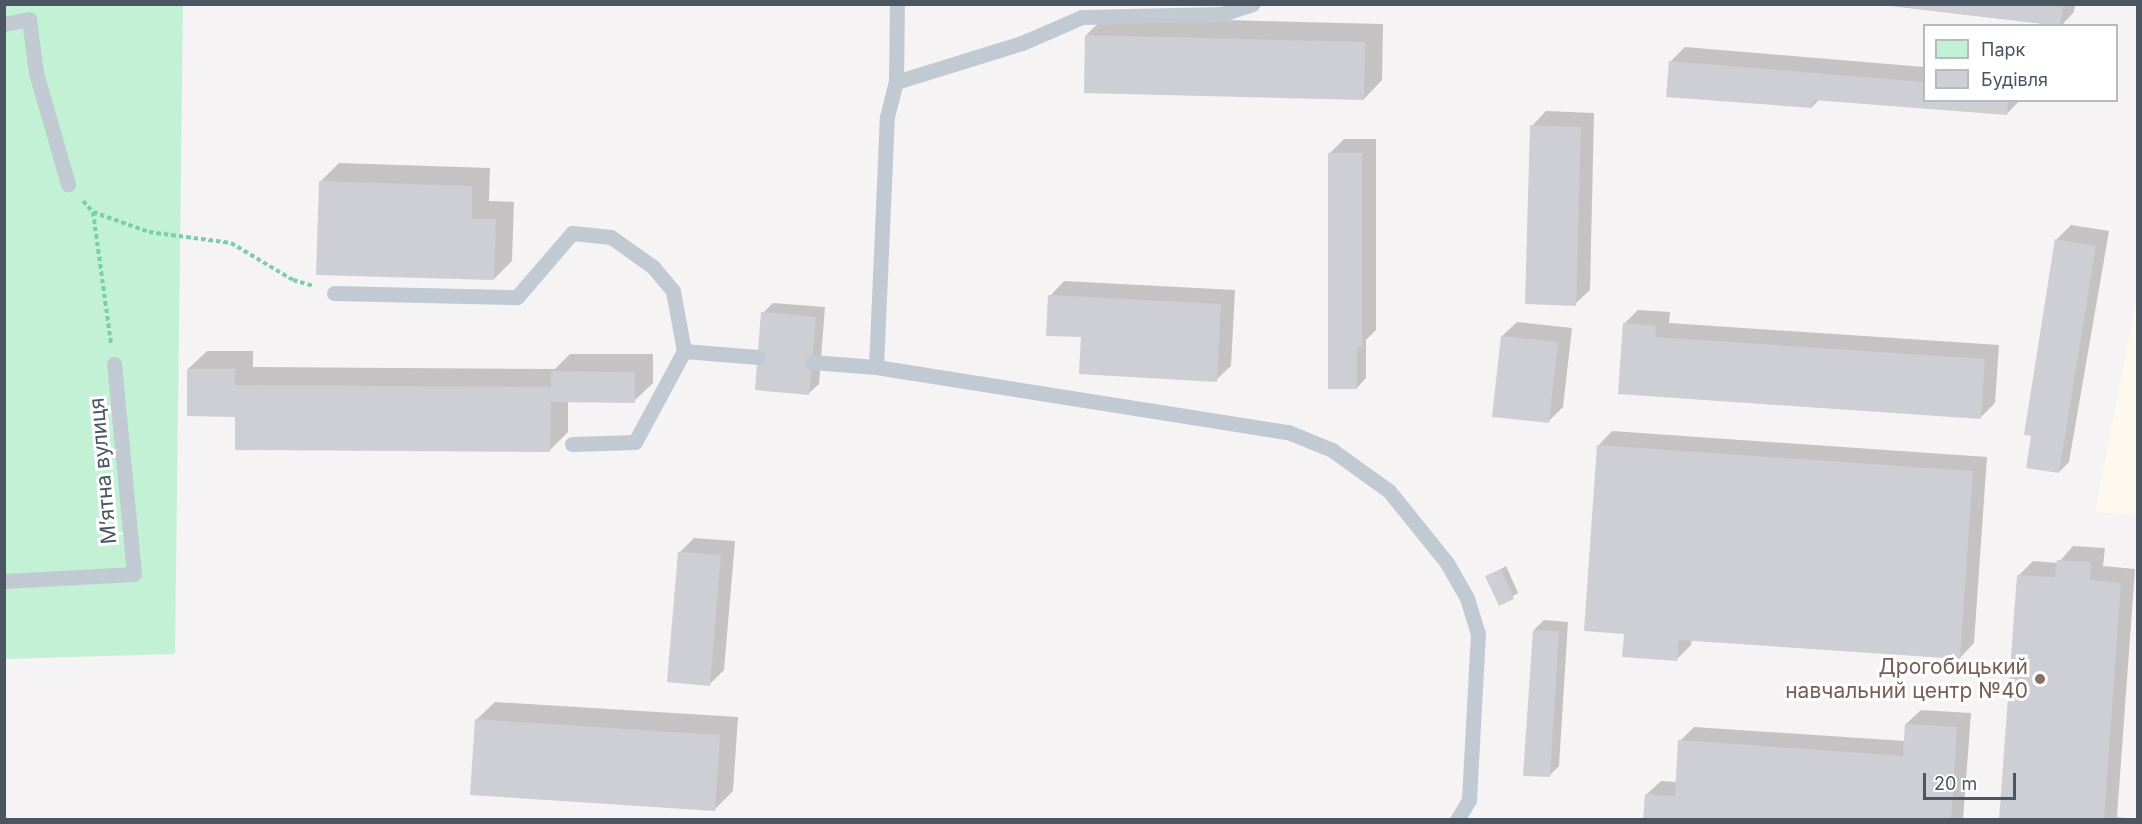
<!DOCTYPE html>
<html>
<head>
<meta charset="utf-8">
<style>
	body { margin:0 }
	#map { position:relative; width:2142px; height:824px; overflow:hidden; background:#f5f3f3; font-family:Inter,sans-serif }
	div>[style] { position:absolute }
	[style*='--x'] { left:calc(var(--x)*1px); top:calc(var(--y)*1px); width:calc(var(--w)*1px); rotate:calc(var(--a)*1deg) }
	.commercial>* { inset:0; background:#fdf9ef }
	.green>* { inset:0; background:#c3f1d5 }
	.shadow>* { inset:0; background:#0003 }
	.building>* { inset:0; background:#cdcfd5 }
	.path>* { height:4px; margin-top:-2px; transform-origin:0; background:repeating-linear-gradient(90deg,#7ad0a6 0 4.5px,transparent 0 7.5px) }
	.service>* { height:15px; margin:-7.5px; padding:0 7.5px; transform-origin:7.5px; border-radius:7.5px; background:#c1cad2 }
	.dots>* { width:16px; height:16px; translate:-50% -50%; box-sizing:border-box; border:3px solid #fff; border-radius:50% }
	span { translate:-50% -50%; white-space:nowrap; text-align:center; line-height:1.15; -webkit-text-stroke:6px #fff; paint-order:stroke }
	.street-label { font-size:21px; color:#4a5661 }
	.education-label { font-size:21px; color:#785e54 }
	.right { translate:-100% -50%; text-align:right }
	.frame { position:absolute; inset:0; border:6px solid #4a5661; pointer-events:none }
	.legend { position:absolute; left:1923px; top:24px; width:195px; height:78px; box-sizing:border-box; background:#fff; border:2px solid #b7bbc0; margin:0; padding:8px 10px; list-style:none; font-size:18px; color:#4a5661 }
	.legend li { display:flex; align-items:center; gap:12px; height:30px }
	.legend b { width:30px; border:2px solid #b7bbc0 }
	.scale { position:absolute; left:1923px; top:773px; width:93px; height:27px; box-sizing:border-box; border:3px solid #4a5661; border-top:0; padding-left:8px; font-size:18px; line-height:21px; white-space:nowrap; color:#4a5661; -webkit-text-stroke:4px #fff; paint-order:stroke }
</style>
</head>
<body>
<div id="map">
	<div class="commercial">
		<i style="clip-path:polygon(2137px 296px,2137px 515px,2095px 512px)"></i>
	</div>
	<div class="green">
		<i style="clip-path:polygon(4px 5px,183px 5px,175px 654px,5px 659px)"></i>
	</div>
	<div class="shadow">
		<i style="clip-path:polygon(2075px 4px,2074px 12px,2061px 26px,1882px 5px)"></i>
		<i style="clip-path:polygon(1105px 17px,1383px 24px,1382px 80px,1364px 99px,1086px 35px)"></i>
		<i style="clip-path:polygon(1685px 47px,1924px 67px,1924px 100px,2020px 100px,2007px 114px,1820px 99px,1812px 107px,1670px 62px)"></i>
		<i style="clip-path:polygon(1546px 111px,1594px 113px,1590px 290px,1575px 304px,1532px 126px)"></i>
		<i style="clip-path:polygon(1344px 139px,1376px 139px,1376px 330px,1366px 340px,1366px 378px,1357px 388px,1329px 154px)"></i>
		<i style="clip-path:polygon(339px 163px,490px 168px,489px 201px,514px 202px,512px 261px,494px 279px,320px 182px)"></i>
		<i style="clip-path:polygon(2071px 225px,2109px 231px,2069px 462px,2059px 472px,2056px 240px)"></i>
		<i style="clip-path:polygon(1064px 281px,1235px 290px,1231px 366px,1216px 380px,1082px 336px,1050px 296px)"></i>
		<i style="clip-path:polygon(773px 303px,825px 307px,819px 384px,809px 393px,763px 313px)"></i>
		<i style="clip-path:polygon(1638px 310px,1670px 312px,1669px 323px,1999px 345px,1995px 403px,1981px 417px,1619px 393px,1624px 324px)"></i>
		<i style="clip-path:polygon(1517px 322px,1572px 328px,1563px 407px,1548px 422px,1502px 336px)"></i>
		<i style="clip-path:polygon(207px 351px,253px 351px,253px 367px,555px 369px,570px 354px,653px 354px,653px 383px,634px 401px,568px 401px,568px 432px,550px 450px,237px 416px,188px 369px)"></i>
		<i style="clip-path:polygon(1612px 431px,1987px 457px,1974px 643px,1960px 658px,1692px 639px,1691px 645px,1677px 659px,1626px 633px,1598px 446px)"></i>
		<i style="clip-path:polygon(694px 538px,735px 541px,724px 670px,709px 685px,680px 552px)"></i>
		<i style="clip-path:polygon(2073px 546px,2105px 548px,2103px 566px,2135px 569px,2117px 817px,2138px 820px,2001px 820px,2019px 575px,2033px 561px,2058px 563px)"></i>
		<i style="clip-path:polygon(1506px 566px,1518px 593px,1499px 604px,1487px 577px)"></i>
		<i style="clip-path:polygon(1544px 620px,1568px 622px,1559px 766px,1549px 776px,1534px 630px)"></i>
		<i style="clip-path:polygon(495px 702px,738px 717px,733px 791px,715px 809px,476px 720px)"></i>
		<i style="clip-path:polygon(1921px 710px,1971px 713px,1963px 820px,1645px 820px,1646px 795px,1661px 781px,1677px 782px,1680px 741px,1694px 727px,1905px 741px,1906px 724px)"></i>
	</div>
	<div class="building">
		<i style="clip-path:polygon(1879px 4px,2063px 4px,2060px 26px)"></i>
		<i style="clip-path:polygon(1085px 35px,1365px 42px,1364px 100px,1084px 93px)"></i>
		<i style="clip-path:polygon(1669px 61px,1924px 82px,1924px 100px,2008px 100px,2007px 115px,1813px 100px,1812px 108px,1666px 97px)"></i>
		<i style="clip-path:polygon(1530px 125px,1581px 127px,1576px 306px,1525px 304px)"></i>
		<i style="clip-path:polygon(1328px 153px,1362px 153px,1362px 346px,1357px 347px,1357px 389px,1328px 389px)"></i>
		<i style="clip-path:polygon(319px 181px,472px 186px,472px 219px,496px 219px,494px 280px,316px 275px)"></i>
		<i style="clip-path:polygon(2055px 239px,2096px 246px,2059px 473px,2026px 468px,2031px 436px,2024px 435px)"></i>
		<i style="clip-path:polygon(1048px 295px,1221px 304px,1217px 382px,1079px 374px,1081px 337px,1046px 336px)"></i>
		<i style="clip-path:polygon(761px 312px,816px 317px,809px 395px,755px 390px)"></i>
		<i style="clip-path:polygon(1623px 323px,1656px 326px,1655px 337px,1985px 359px,1981px 419px,1618px 394px)"></i>
		<i style="clip-path:polygon(1501px 336px,1558px 342px,1549px 423px,1492px 417px)"></i>
		<i style="clip-path:polygon(187px 369px,235px 369px,235px 385px,551px 387px,551px 371px,635px 372px,635px 403px,551px 402px,550px 452px,235px 450px,235px 417px,187px 416px)"></i>
		<i style="clip-path:polygon(1597px 445px,1973px 471px,1960px 659px,1679px 640px,1677px 661px,1622px 657px,1624px 634px,1584px 631px)"></i>
		<i style="clip-path:polygon(678px 552px,721px 555px,710px 686px,667px 682px)"></i>
		<i style="clip-path:polygon(2057px 560px,2091px 562px,2090px 580px,2121px 583px,2104px 820px,1999px 820px,2017px 575px,2055px 577px)"></i>
		<i style="clip-path:polygon(1501px 569px,1514px 599px,1499px 606px,1485px 576px)"></i>
		<i style="clip-path:polygon(1533px 630px,1559px 631px,1550px 777px,1523px 776px)"></i>
		<i style="clip-path:polygon(475px 719px,720px 735px,715px 811px,470px 795px)"></i>
		<i style="clip-path:polygon(1905px 724px,1957px 727px,1951px 820px,1643px 820px,1645px 794px,1675px 796px,1678px 740px,1903px 756px)"></i>
	</div>
	<div class="path">
		<i style="--x:83;--y:201;--w:15;--a:48"></i>
		<i style="--x:93;--y:212;--w:59;--a:19.7"></i>
		<i style="--x:149;--y:232;--w:83;--a:7.6"></i>
		<i style="--x:231;--y:243;--w:72;--a:30.8"></i>
		<i style="--x:293;--y:280;--w:22;--a:16"></i>
		<i style="--x:93;--y:212;--w:132;--a:82.2"></i>
	</div>
	<div class="service">
		<i style="--x:4;--y:24;--w:25;--a:-11"></i>
		<i style="--x:29;--y:19;--w:54;--a:82.6"></i>
		<i style="--x:36;--y:73;--w:116;--a:73.9"></i>
		<i style="--x:896;--y:82;--w:78;--a:-89.3"></i>
		<i style="--x:334;--y:293;--w:183;--a:1.3"></i>
		<i style="--x:517;--y:297;--w:84;--a:-49.3"></i>
		<i style="--x:572;--y:233;--w:39;--a:6"></i>
		<i style="--x:611;--y:237;--w:52;--a:35.5"></i>
		<i style="--x:653;--y:267;--w:31;--a:50"></i>
		<i style="--x:673;--y:291;--w:61;--a:79.6"></i>
		<i style="--x:684;--y:351;--w:103;--a:118.3"></i>
		<i style="--x:635;--y:442;--w:63;--a:178.2"></i>
		<i style="--x:684;--y:351;--w:74;--a:4.6"></i>
		<i style="--x:812;--y:362;--w:64;--a:4.5"></i>
		<i style="--x:876;--y:367;--w:417;--a:9"></i>
		<i style="--x:1288;--y:432;--w:48;--a:22.2"></i>
		<i style="--x:1332;--y:450;--w:70;--a:35.7"></i>
		<i style="--x:1389;--y:491;--w:92;--a:51.1"></i>
		<i style="--x:1447;--y:563;--w:40;--a:60.3"></i>
		<i style="--x:1467;--y:598;--w:37;--a:73"></i>
		<i style="--x:1478;--y:633;--w:167;--a:93.1"></i>
		<i style="--x:1469;--y:800;--w:23;--a:121"></i>
		<i style="--x:876;--y:367;--w:250;--a:-87.5"></i>
		<i style="--x:887;--y:117;--w:36;--a:-76"></i>
		<i style="--x:896;--y:82;--w:132;--a:-17.2"></i>
		<i style="--x:1022;--y:43;--w:65;--a:-23.4"></i>
		<i style="--x:1082;--y:17;--w:140;--a:-1.2"></i>
		<i style="--x:1222;--y:14;--w:32;--a:-18"></i>
		<i style="--x:4;--y:581;--w:130;--a:-3.1"></i>
		<i style="--x:134;--y:574;--w:211;--a:-95.4"></i>
	</div>
	<div class="dots">
		<i style="left:2040px;top:679px;background:#8d6e63"></i>
	</div>
	<div class="street-label">
		<span style="left:103px;top:471px;rotate:-95deg">Мʼятна вулиця</span>
	</div>
	<div class="education-label">
		<span class="right" style="left:2028px;top:679px">Дрогобицький<br>навчальний центр №40</span>
	</div>
	<div class="frame"></div>
	<ul class="legend">
	<li><b style="height:16px;background:#c3f1d5"></b>Парк</li>
	<li><b style="height:16px;background:#cdcfd5"></b>Будівля</li>
	</ul>
	<div class="scale">20 m</div>
</div>
</body>
</html>
